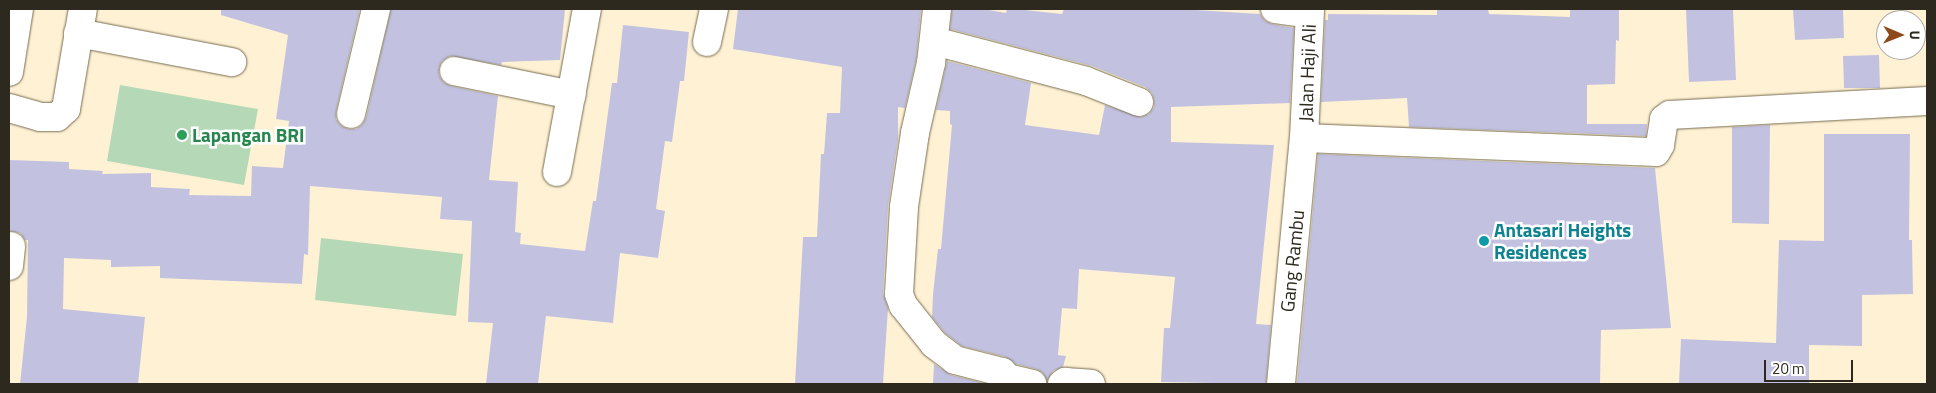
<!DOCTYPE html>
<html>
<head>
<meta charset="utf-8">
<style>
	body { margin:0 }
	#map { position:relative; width:1936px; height:393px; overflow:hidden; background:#fff2d4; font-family:"Titillium Web",sans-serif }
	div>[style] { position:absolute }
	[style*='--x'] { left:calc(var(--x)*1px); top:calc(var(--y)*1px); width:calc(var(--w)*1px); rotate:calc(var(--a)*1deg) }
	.green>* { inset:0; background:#b5d8b6 }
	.building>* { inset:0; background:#c2c2e0 }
	.roads { filter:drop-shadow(0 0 1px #766b50) drop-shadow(0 0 1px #766b50) }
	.minor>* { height:28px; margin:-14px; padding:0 14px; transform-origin:14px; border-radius:14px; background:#fff }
	.dots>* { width:14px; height:14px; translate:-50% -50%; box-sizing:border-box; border:2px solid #fff; border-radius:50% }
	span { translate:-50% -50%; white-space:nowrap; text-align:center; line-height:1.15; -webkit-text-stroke:5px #fff; paint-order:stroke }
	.street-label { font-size:19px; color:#2e291e }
	.leisure-label { font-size:19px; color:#27864d; font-weight:700 }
	.left { translate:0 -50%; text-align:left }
	.culture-label { font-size:19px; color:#0d838f; font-weight:700 }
	.frame { position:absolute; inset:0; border:10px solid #2e291e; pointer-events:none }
	.north { position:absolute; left:1876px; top:10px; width:50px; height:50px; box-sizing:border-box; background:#fff; border:1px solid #aba9a5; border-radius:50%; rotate:91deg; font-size:14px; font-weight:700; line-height:20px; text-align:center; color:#2e291e }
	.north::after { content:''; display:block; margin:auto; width:18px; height:22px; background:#8e4a1d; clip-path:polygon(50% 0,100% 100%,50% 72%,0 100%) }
	.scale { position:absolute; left:1764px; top:360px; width:89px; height:22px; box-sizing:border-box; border:2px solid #2e291e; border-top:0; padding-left:6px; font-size:15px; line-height:18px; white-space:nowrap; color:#2e291e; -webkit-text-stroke:4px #fff; paint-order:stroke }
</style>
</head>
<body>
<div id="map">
	<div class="green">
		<i style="clip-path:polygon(120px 85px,258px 109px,244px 185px,107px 161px)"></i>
		<i style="clip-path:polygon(321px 238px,463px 254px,456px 316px,315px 300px)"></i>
	</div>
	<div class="building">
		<i style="clip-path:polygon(221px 9px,360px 9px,336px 111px,336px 119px,340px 125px,348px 129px,356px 129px,362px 125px,366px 118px,391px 9px,565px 9px,560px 60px,502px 62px,501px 65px,450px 56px,442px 61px,439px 68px,439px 75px,443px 82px,451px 86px,498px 96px,489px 180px,518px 182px,515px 232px,521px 233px,520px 244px,585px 251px,593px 201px,596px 201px,612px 83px,617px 83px,623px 25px,689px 32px,684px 81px,680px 81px,672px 142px,665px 141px,656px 209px,665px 211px,658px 258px,620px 253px,613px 323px,546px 316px,538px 384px,486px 384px,493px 323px,468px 322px,472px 221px,440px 219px,442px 197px,310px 186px,308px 255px,304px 254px,302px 284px,160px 278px,160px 266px,111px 267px,111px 260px,64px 258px,63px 309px,145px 317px,138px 384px,20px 384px,27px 317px,28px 240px,25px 240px,20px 233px,9px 231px,9px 160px,69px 162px,69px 169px,103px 171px,102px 174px,151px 173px,151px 187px,190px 189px,189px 195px,251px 196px,252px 166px,283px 168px,289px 121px,276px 119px,288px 35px,221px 15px)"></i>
		<i style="clip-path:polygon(738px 9px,921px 9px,916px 60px,905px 108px,898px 107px,898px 139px,888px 206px,883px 293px,888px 308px,883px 384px,795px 384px,803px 237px,817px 237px,821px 154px,824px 154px,827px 113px,840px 113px,842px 67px,733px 49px)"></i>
		<i style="clip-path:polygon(952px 9px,983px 9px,1006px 13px,1007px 9px,1015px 9px,1062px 14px,1064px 9px,1180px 9px,1260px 14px,1265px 21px,1272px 24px,1294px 28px,1290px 103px,1171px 107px,1171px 142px,1274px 145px,1256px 324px,1271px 325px,1266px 384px,1161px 382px,1164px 328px,1170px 328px,1175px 277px,1079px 269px,1077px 309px,1062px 308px,1058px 355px,1066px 356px,1063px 367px,1053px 371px,1047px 381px,1043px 373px,1036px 369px,1016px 364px,1006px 357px,962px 346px,945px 333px,932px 317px,933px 294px,938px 249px,941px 249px,952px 125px,950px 124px,950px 111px,936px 110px,947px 61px,1031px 83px,1025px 125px,1099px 135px,1105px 105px,1141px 117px,1149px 114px,1154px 107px,1154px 100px,1152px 93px,1145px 87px,1092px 66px,950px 29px)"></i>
		<i style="clip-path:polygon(1437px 9px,1488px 9px,1489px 14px,1570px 17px,1570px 9px,1619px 9px,1619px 41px,1616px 40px,1615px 84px,1587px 85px,1587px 124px,1647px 124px,1646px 136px,1409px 127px,1407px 98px,1321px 102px,1325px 20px,1328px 20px,1328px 14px,1437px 15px)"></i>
		<i style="clip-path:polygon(1686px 9px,1733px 9px,1736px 80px,1689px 82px)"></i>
		<i style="clip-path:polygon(1793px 9px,1843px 9px,1844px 38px,1795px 40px)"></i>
		<i style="clip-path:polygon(1879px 55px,1880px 88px,1844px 88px,1843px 56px)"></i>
		<i style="clip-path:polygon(1770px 125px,1769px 224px,1732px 223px,1732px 127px)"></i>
		<i style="clip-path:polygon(1824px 134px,1910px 134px,1909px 240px,1912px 240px,1913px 294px,1862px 295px,1862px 346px,1809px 345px,1809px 384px,1679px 384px,1681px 339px,1776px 343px,1779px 240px,1824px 241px)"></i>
		<i style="clip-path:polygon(1318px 154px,1655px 168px,1671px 328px,1601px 330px,1600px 384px,1297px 384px)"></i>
		<i style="clip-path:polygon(934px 364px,951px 375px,987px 384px,933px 384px)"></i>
	</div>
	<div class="roads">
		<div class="minor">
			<i style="--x:937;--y:9;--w:54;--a:96.3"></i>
			<i style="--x:931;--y:63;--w:72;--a:102.9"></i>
			<i style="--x:915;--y:133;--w:75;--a:98.5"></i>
			<i style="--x:904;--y:207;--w:87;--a:93.3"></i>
			<i style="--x:899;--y:294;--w:12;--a:70"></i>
			<i style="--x:903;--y:305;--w:50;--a:51.5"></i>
			<i style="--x:934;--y:344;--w:26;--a:37"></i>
			<i style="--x:955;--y:360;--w:49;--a:14.3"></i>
			<i style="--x:1002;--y:372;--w:8;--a:50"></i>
			<i style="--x:1007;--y:378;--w:26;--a:13"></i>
			<i style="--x:1275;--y:9;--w:34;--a:8"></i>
			<i style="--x:78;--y:33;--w:157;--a:10.7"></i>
			<i style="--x:934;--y:41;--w:157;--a:14.7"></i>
			<i style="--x:1086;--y:81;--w:57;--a:21.6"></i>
			<i style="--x:707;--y:42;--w:34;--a:-78"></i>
			<i style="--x:454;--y:71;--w:120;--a:11.5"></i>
			<i style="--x:9;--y:72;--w:64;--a:-81"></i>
			<i style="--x:9;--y:108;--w:32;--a:16"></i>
			<i style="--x:40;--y:117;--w:17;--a:0"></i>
			<i style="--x:57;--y:117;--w:12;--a:-42"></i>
			<i style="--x:66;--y:109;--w:101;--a:-80.4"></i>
			<i style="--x:351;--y:114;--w:108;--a:-76.6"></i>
			<i style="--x:1304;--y:138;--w:352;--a:2.3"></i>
			<i style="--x:1656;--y:152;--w:8;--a:-60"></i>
			<i style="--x:1660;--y:145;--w:26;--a:-81"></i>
			<i style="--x:1664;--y:119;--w:7;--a:-34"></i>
			<i style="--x:1670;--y:115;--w:257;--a:-3.1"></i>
			<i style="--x:557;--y:172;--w:166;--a:-79.6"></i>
			<i style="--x:9;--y:266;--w:20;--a:-84"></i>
			<i style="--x:1062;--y:384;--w:4;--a:-34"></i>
			<i style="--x:1065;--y:382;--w:26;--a:4"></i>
			<i style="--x:1281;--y:384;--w:247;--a:-84.7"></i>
			<i style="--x:1304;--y:138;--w:129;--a:-87.3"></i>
		</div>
	</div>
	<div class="dots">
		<i style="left:182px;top:135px;background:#2e9e5b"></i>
		<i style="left:1484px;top:241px;background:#0f9aa8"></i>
	</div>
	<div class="street-label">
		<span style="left:1307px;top:73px;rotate:-88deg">Jalan Haji Ali</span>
		<span style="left:1292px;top:261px;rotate:-84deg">Gang Rambu</span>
	</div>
	<div class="leisure-label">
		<span class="left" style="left:192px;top:135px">Lapangan BRI</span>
	</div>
	<div class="culture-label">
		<span class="left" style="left:1494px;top:241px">Antasari Heights<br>Residences</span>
	</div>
	<div class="frame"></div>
	<div class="north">U</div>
	<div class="scale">20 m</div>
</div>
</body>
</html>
